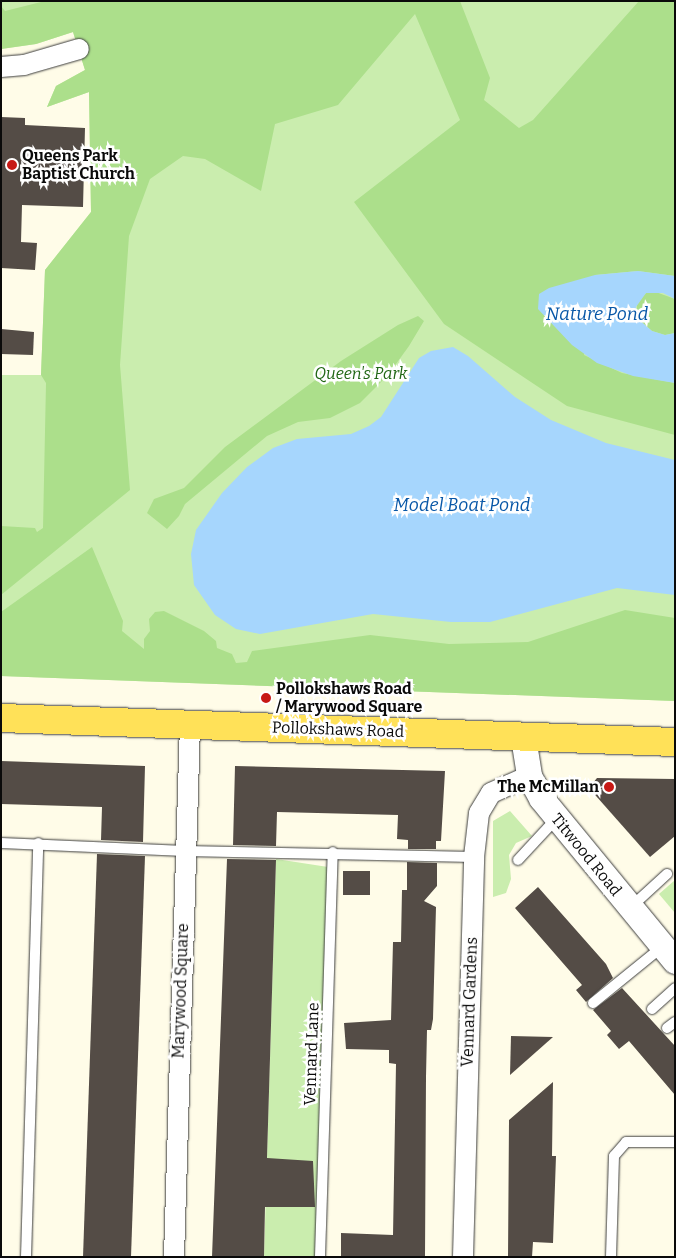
<!DOCTYPE html>
<html>
<head>
<meta charset="utf-8">
<style>
	body { margin:0 }
	#map { position:relative; width:676px; height:1258px; overflow:hidden; background:#fffce8; font-family:Bitter,serif }
	div>[style] { position:absolute }
	[style*='--x'] { left:calc(var(--x)*1px); top:calc(var(--y)*1px); width:calc(var(--w)*1px); rotate:calc(var(--a)*1deg) }
	.green>* { inset:0; background:#caedae }
	.forest>* { inset:0; background:#acdf8b }
	.water>* { inset:0; background:#a6d6fd }
	.building>* { inset:0; background:#544c46 }
	.roads { filter:drop-shadow(0 0 1px #3d3d3d) drop-shadow(0 0 1px #3d3d3d) }
	.service>* { height:10px; margin:-5px; padding:0 5px; transform-origin:5px; border-radius:5px; background:#fff }
	.minor>* { height:20px; margin:-10px; padding:0 10px; transform-origin:10px; border-radius:10px; background:#fff }
	.tertiary>* { height:25px; margin:-12.5px; padding:0 12.5px; transform-origin:12.5px; border-radius:12.5px; background:#fff }
	.primary>* { height:28px; margin:-14px; padding:0 14px; transform-origin:14px; border-radius:14px; background:#ffe158 }
	.dots>* { width:14px; height:14px; translate:-50% -50%; box-sizing:border-box; border:2px solid #fff; border-radius:50% }
	span { translate:-50% -50%; white-space:nowrap; text-align:center; line-height:1.15; -webkit-text-stroke:5px #fff; paint-order:stroke }
	.poi-label { font-size:16px; color:#0a0a0a; font-weight:700 }
	.left { translate:0 -50%; text-align:left }
	.right { translate:-100% -50%; text-align:right }
	.park-label { font-size:16px; color:#216715; font-style:italic }
	.street-label { font-size:16px; color:#0a0a0a }
	.water-label { font-size:18px; color:#0857a7; font-style:italic }
	.frame { position:absolute; inset:0; border:2px solid #0a0a0a; pointer-events:none }
</style>
</head>
<body>
<div id="map">
	<div class="green">
		<i style="clip-path:polygon(1px 1px,675px 1px,675px 701px,1px 676px,1px 375px,41px 375px,45px 270px,91px 212px,89px 92px,47px 107px,56px 86px,85px 70px,73px 32px,36px 44px,1px 49px)"></i>
		<i style="clip-path:polygon(510px 811px,532px 836px,516px 843px,509px 855px,511px 879px,506px 893px,493px 897px,493px 821px)"></i>
		<i style="clip-path:polygon(276px 859px,328px 867px,315px 1257px,264px 1257px)"></i>
		<i style="clip-path:polygon(675px 880px,675px 913px,659px 894px)"></i>
	</div>
	<div class="forest">
		<i style="clip-path:polygon(45px 1px,460px 1px,490px 78px,484px 100px,519px 128px,533px 120px,639px 1px,675px 1px,675px 276px,638px 271px,595px 275px,584px 355px,622px 373px,675px 383px,675px 435px,567px 406px,444px 324px,354px 202px,460px 120px,415px 14px,338px 105px,275px 124px,261px 191px,205px 159px,183px 156px,150px 179px,129px 236px,120px 365px,130px 490px,1px 595px,1px 526px,35px 528px,37px 532px,43px 528px,46px 383px,41px 375px,45px 270px,91px 212px,89px 92px,47px 107px,56px 86px,85px 70px,73px 32px,36px 44px,1px 49px,1px 6px,5px 11px)"></i>
		<i style="clip-path:polygon(653px 291px,675px 299px,675px 333px,665px 335px,652px 331px,637px 318px,637px 302px,646px 293px)"></i>
		<i style="clip-path:polygon(418px 316px,424px 321px,409px 346px,388px 375px,360px 403px,330px 418px,298px 422px,267px 436px,185px 504px,179px 516px,167px 529px,147px 513px,154px 499px,184px 488px,225px 447px,341px 361px,398px 325px)"></i>
		<i style="clip-path:polygon(92px 547px,123px 621px,122px 631px,144px 649px,144px 639px,150px 631px,149px 619px,155px 612px,164px 611px,204px 631px,216px 641px,217px 648px,232px 654px,236px 663px,247px 662px,252px 651px,370px 635px,449px 644px,528px 642px,625px 610px,675px 618px,675px 701px,1px 676px,1px 612px)"></i>
	</div>
	<div class="water">
		<i style="clip-path:polygon(638px 271px,675px 276px,675px 299px,663px 293px,646px 293px,636px 307px,637px 318px,652px 331px,665px 335px,675px 333px,675px 383px,633px 376px,597px 363px,572px 345px,538px 309px,539px 294px,549px 288px,595px 275px)"></i>
		<i style="clip-path:polygon(453px 347px,468px 356px,515px 397px,551px 420px,606px 443px,675px 460px,675px 595px,617px 588px,490px 622px,451px 622px,373px 614px,260px 634px,236px 629px,215px 615px,194px 585px,191px 554px,196px 530px,222px 493px,247px 467px,273px 448px,297px 439px,351px 434px,369px 426px,381px 417px,419px 358px,431px 351px)"></i>
	</div>
	<div class="building">
		<i style="clip-path:polygon(1px 117px,25px 118px,25px 125px,85px 128px,83px 207px,22px 205px,21px 242px,37px 243px,35px 270px,1px 268px)"></i>
		<i style="clip-path:polygon(1px 329px,34px 332px,33px 355px,1px 354px)"></i>
		<i style="clip-path:polygon(1px 761px,145px 766px,143px 842px,101px 840px,102px 807px,1px 804px)"></i>
		<i style="clip-path:polygon(235px 766px,445px 771px,441px 841px,436px 841px,436px 849px,408px 849px,408px 840px,397px 839px,398px 815px,277px 812px,276px 846px,233px 845px)"></i>
		<i style="clip-path:polygon(597px 778px,675px 779px,675px 836px,650px 857px,589px 788px)"></i>
		<i style="clip-path:polygon(97px 854px,145px 856px,131px 1257px,83px 1257px)"></i>
		<i style="clip-path:polygon(227px 859px,276px 860px,267px 1158px,313px 1161px,315px 1207px,265px 1207px,264px 1257px,212px 1257px)"></i>
		<i style="clip-path:polygon(407px 862px,437px 863px,437px 886px,424px 901px,436px 907px,433px 1019px,431px 1030px,427px 1030px,426px 1077px,425px 1257px,341px 1257px,341px 1233px,393px 1235px,396px 1064px,389px 1063px,389px 1050px,346px 1049px,344px 1023px,391px 1020px,393px 942px,401px 942px,402px 890px,407px 890px)"></i>
		<i style="clip-path:polygon(343px 871px,370px 871px,370px 895px,343px 895px)"></i>
		<i style="clip-path:polygon(538px 887px,606px 964px,613px 978px,586px 1002px,576px 990px,582px 985px,515px 908px)"></i>
		<i style="clip-path:polygon(622px 988px,675px 1046px,675px 1095px,629px 1041px,619px 1049px,607px 1035px,611px 1031px,593px 1010px)"></i>
		<i style="clip-path:polygon(511px 1036px,553px 1037px,510px 1075px)"></i>
		<i style="clip-path:polygon(553px 1082px,552px 1156px,556px 1156px,553px 1243px,533px 1242px,532px 1257px,508px 1257px,509px 1120px)"></i>
	</div>
	<div class="roads">
		<div class="service">
			<i style="--x:1;--y:843;--w:184;--a:2.5"></i>
			<i style="--x:185;--y:851;--w:289;--a:1.2"></i>
			<i style="--x:518;--y:860;--w:56;--a:-47.2"></i>
			<i style="--x:631;--y:907;--w:49;--a:-42.5"></i>
			<i style="--x:593;--y:1003;--w:89;--a:-39.1"></i>
			<i style="--x:652;--y:1009;--w:31;--a:-42"></i>
			<i style="--x:667;--y:1028;--w:10;--a:-37"></i>
			<i style="--x:26;--y:1257;--w:414;--a:-88.3"></i>
			<i style="--x:320;--y:1257;--w:405;--a:-88.2"></i>
			<i style="--x:611;--y:1257;--w:101;--a:-88.3"></i>
			<i style="--x:614;--y:1156;--w:18;--a:-49"></i>
			<i style="--x:626;--y:1142;--w:49;--a:0"></i>
		</div>
		<div class="minor">
			<i style="--x:1;--y:67;--w:23;--a:-5"></i>
			<i style="--x:24;--y:65;--w:57;--a:-16.2"></i>
			<i style="--x:174;--y:1257;--w:532;--a:-88.28"></i>
			<i style="--x:463;--y:1257;--w:400;--a:-88.4"></i>
			<i style="--x:474;--y:857;--w:44;--a:-83.5"></i>
			<i style="--x:479;--y:813;--w:23;--a:-59"></i>
			<i style="--x:491;--y:793;--w:42;--a:-24.1"></i>
		</div>
		<div class="tertiary">
			<i style="--x:523;--y:737;--w:39;--a:81"></i>
			<i style="--x:529;--y:776;--w:25;--a:61"></i>
			<i style="--x:541;--y:798;--w:211;--a:50.6"></i>
		</div>
		<div class="primary">
			<i style="--x:1;--y:718;--w:674;--a:2.04"></i>
		</div>
	</div>
	<div class="dots">
		<i style="left:12px;top:165px;background:#c71915"></i>
		<i style="left:266px;top:698px;background:#c71915"></i>
		<i style="left:609px;top:787px;background:#c71915"></i>
	</div>
	<div class="poi-label">
		<span class="left" style="left:22px;top:165px">Queens Park<br>Baptist Church</span>
		<span class="left" style="left:276px;top:698px">Pollokshaws Road<br>/ Marywood Square</span>
		<span class="right" style="left:599px;top:787px">The McMillan</span>
	</div>
	<div class="park-label">
		<span style="left:361px;top:374px">Queen's Park</span>
	</div>
	<div class="street-label">
		<span style="left:338px;top:730px;rotate:2deg">Pollokshaws Road</span>
		<span style="left:586px;top:855px;rotate:51deg">Titwood Road</span>
		<span style="left:181px;top:991px;rotate:-88deg">Marywood Square</span>
		<span style="left:470px;top:1002px;rotate:-88deg">Vennard Gardens</span>
		<span style="left:312px;top:1054px;rotate:-88deg">Vennard Lane</span>
	</div>
	<div class="water-label">
		<span style="left:597px;top:314px">Nature Pond</span>
		<span style="left:462px;top:505px">Model Boat Pond</span>
	</div>
	<div class="frame"></div>
</div>
</body>
</html>
